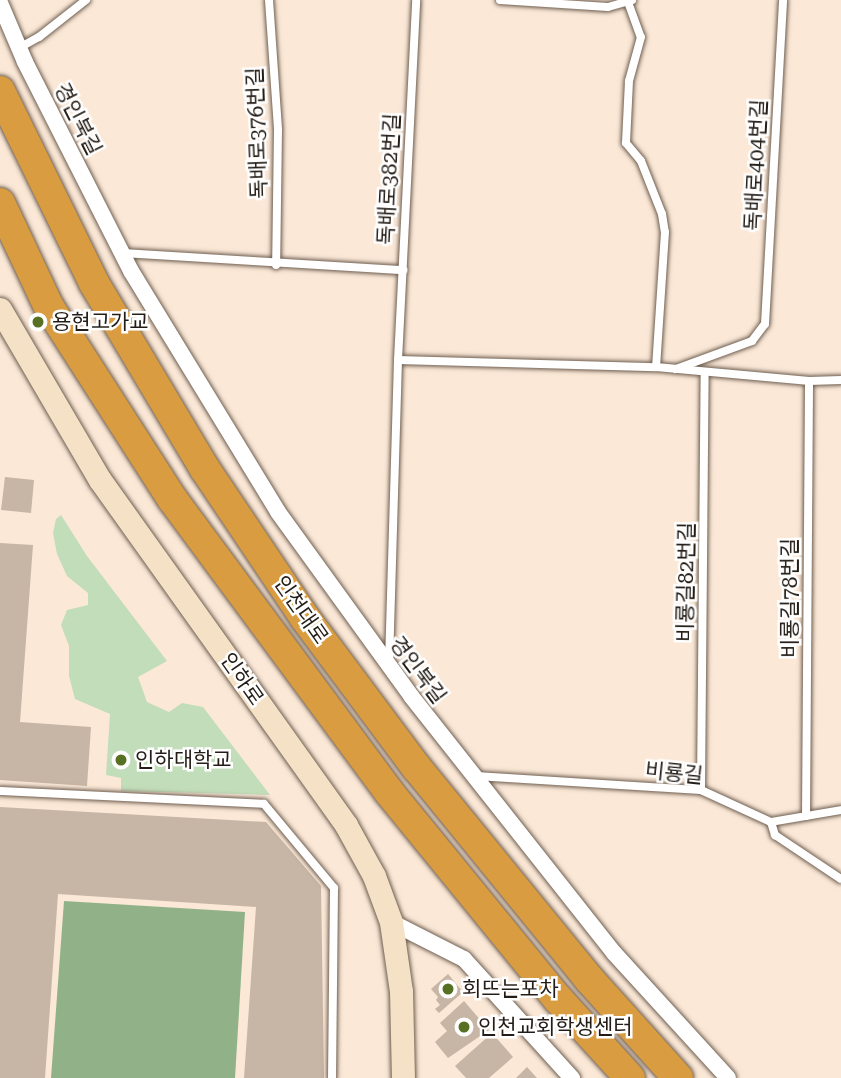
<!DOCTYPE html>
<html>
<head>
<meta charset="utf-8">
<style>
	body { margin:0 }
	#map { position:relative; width:841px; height:1078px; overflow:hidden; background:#fbe8d7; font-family:"Roboto Serif","Noto Sans KR",serif }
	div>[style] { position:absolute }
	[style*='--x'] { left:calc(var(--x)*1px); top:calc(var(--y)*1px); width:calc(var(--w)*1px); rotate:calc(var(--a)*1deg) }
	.green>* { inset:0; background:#c2ddba }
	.forest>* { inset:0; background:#91b288 }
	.building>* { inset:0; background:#c7b5a5 }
	.roads { filter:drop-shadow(0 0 2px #6e5e50) drop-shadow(0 0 2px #6e5e50) }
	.lane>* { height:8px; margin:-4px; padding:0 4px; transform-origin:4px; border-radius:4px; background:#fff }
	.street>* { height:16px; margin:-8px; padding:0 8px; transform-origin:8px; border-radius:8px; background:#fff }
	.secondary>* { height:23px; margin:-11.5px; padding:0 11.5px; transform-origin:11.5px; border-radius:11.5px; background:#f4e1c6 }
	.highway>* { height:30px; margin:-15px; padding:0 15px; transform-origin:15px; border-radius:15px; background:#d99c40 }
	.dots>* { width:19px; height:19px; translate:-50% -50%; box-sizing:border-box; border:4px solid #fff; border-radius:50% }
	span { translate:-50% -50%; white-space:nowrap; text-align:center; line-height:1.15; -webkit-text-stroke:5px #fff; paint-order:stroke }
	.street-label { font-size:21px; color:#241d17 }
	.poi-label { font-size:21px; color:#241d17 }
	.left { translate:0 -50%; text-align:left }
</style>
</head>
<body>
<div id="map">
	<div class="green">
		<i style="clip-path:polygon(61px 515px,87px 556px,167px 661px,138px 677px,147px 702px,169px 712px,182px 703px,203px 707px,270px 795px,121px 791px,121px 778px,106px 775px,110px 714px,75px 699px,69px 676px,69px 646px,61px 625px,67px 610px,88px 605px,88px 593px,67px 576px,57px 554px,53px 533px,56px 519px)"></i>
	</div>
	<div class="forest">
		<i style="clip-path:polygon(64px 901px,245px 912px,235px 1078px,51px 1078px)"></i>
	</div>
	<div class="building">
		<i style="clip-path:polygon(5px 477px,34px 480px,31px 513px,1px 510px)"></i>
		<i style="clip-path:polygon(0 543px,33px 545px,20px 722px,91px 727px,87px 786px,0 780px)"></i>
		<i style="clip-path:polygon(0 807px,266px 822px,321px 886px,324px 1078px,244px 1078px,256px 907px,58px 894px,45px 1078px,0 1078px)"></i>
		<i style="clip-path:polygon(448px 974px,463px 992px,439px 1013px,435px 1009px,440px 1005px,436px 1000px,438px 997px,431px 989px)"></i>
		<i style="clip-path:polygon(464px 1001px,489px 1030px,448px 1058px,435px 1042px,447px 1031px,440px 1023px)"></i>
		<i style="clip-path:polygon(492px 1033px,513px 1057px,489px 1078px,466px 1078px,455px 1066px)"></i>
		<i style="clip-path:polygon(527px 1067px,537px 1078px,516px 1078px)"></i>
	</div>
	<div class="roads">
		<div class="lane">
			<i style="--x:269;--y:0;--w:130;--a:86"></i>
			<i style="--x:278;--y:130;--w:135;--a:90.8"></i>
			<i style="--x:500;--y:0;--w:108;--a:3.7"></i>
			<i style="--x:608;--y:7;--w:25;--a:-16"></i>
			<i style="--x:628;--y:2;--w:37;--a:70"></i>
			<i style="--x:641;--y:37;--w:46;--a:105.3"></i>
			<i style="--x:629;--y:81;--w:62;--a:92.8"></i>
			<i style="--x:626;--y:143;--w:23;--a:50"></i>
			<i style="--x:641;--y:161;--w:57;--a:68.4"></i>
			<i style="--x:662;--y:214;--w:18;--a:81"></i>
			<i style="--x:665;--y:232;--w:135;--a:93.8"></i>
			<i style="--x:19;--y:48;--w:23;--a:-29"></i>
			<i style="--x:39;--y:37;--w:60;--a:-38.2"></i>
			<i style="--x:123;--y:253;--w:281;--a:3.5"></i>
			<i style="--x:398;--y:360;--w:258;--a:1.6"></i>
			<i style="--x:656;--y:367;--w:154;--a:5.2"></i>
			<i style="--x:809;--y:381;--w:32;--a:-2"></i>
			<i style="--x:676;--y:369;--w:81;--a:-20.2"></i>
			<i style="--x:752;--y:341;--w:21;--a:-53"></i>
			<i style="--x:765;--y:324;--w:324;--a:-86.8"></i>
			<i style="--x:389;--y:663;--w:303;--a:-88.3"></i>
			<i style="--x:398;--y:360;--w:360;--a:-87.1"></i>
			<i style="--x:476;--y:776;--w:225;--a:3.6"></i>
			<i style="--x:701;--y:790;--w:77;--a:24.6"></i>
			<i style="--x:771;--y:822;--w:14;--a:73"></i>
			<i style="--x:775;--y:835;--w:79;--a:33.7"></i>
			<i style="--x:701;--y:790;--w:417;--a:-89.5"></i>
			<i style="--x:0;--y:791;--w:264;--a:2.8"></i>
			<i style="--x:264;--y:804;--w:109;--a:50.2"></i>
			<i style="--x:334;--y:888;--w:190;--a:90.6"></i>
			<i style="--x:806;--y:816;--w:435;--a:-89.6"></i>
			<i style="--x:771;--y:822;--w:71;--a:-9.7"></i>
		</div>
		<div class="street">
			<i style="--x:0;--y:3;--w:64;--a:67"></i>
			<i style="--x:25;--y:62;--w:234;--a:63.1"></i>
			<i style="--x:131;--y:271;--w:282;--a:58.6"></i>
			<i style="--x:278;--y:512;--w:227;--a:54.1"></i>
			<i style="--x:411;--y:696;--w:328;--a:51.7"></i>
			<i style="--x:614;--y:953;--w:169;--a:47.6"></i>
			<i style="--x:391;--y:922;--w:82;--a:26.9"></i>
			<i style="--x:464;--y:959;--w:161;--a:47.8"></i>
		</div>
		<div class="secondary">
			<i style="--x:0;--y:309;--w:198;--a:59.7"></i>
			<i style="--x:100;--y:480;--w:424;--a:54.5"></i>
			<i style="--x:346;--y:825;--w:58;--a:61.2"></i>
			<i style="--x:374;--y:876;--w:49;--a:69.7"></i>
			<i style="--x:391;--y:922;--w:70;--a:81.8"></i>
			<i style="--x:401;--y:991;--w:87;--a:88.7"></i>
		</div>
		<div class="highway">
			<i style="--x:0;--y:91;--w:214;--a:63.9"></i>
			<i style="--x:94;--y:283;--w:217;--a:59.2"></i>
			<i style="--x:205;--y:469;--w:179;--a:56.1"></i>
			<i style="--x:305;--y:618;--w:187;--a:53.3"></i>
			<i style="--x:417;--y:768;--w:272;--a:50.8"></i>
			<i style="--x:589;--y:979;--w:133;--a:48"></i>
			<i style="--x:0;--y:203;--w:115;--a:64.8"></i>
			<i style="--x:49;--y:307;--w:229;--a:57.3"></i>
			<i style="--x:173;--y:500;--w:363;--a:53.5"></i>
			<i style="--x:389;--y:792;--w:267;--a:50.8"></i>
			<i style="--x:558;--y:999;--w:107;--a:47.7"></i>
		</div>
	</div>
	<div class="dots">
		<i style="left:38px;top:322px;background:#577022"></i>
		<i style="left:121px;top:760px;background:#577022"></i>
		<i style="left:448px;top:989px;background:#577022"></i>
		<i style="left:464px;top:1027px;background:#577022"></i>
	</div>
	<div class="street-label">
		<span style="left:78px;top:119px;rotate:63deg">경인북길</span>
		<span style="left:257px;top:133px;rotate:-92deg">독배로376번길</span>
		<span style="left:756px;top:165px;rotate:-87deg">독배로404번길</span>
		<span style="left:389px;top:179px;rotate:-87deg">독배로382번길</span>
		<span style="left:686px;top:582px;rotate:-89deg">비룡길82번길</span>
		<span style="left:790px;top:598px;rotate:-90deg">비룡길78번길</span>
		<span style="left:301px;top:610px;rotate:55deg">인천대로</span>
		<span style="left:418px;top:670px;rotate:53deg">경인북길</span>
		<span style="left:242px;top:679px;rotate:55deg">인하로</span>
		<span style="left:674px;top:773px;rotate:6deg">비룡길</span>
	</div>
	<div class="poi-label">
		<span class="left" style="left:52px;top:322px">용현고가교</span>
		<span class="left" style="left:135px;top:760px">인하대학교</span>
		<span class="left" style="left:462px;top:989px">회뜨는포차</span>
		<span class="left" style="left:478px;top:1027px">인천교회학생센터</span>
	</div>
</div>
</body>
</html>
